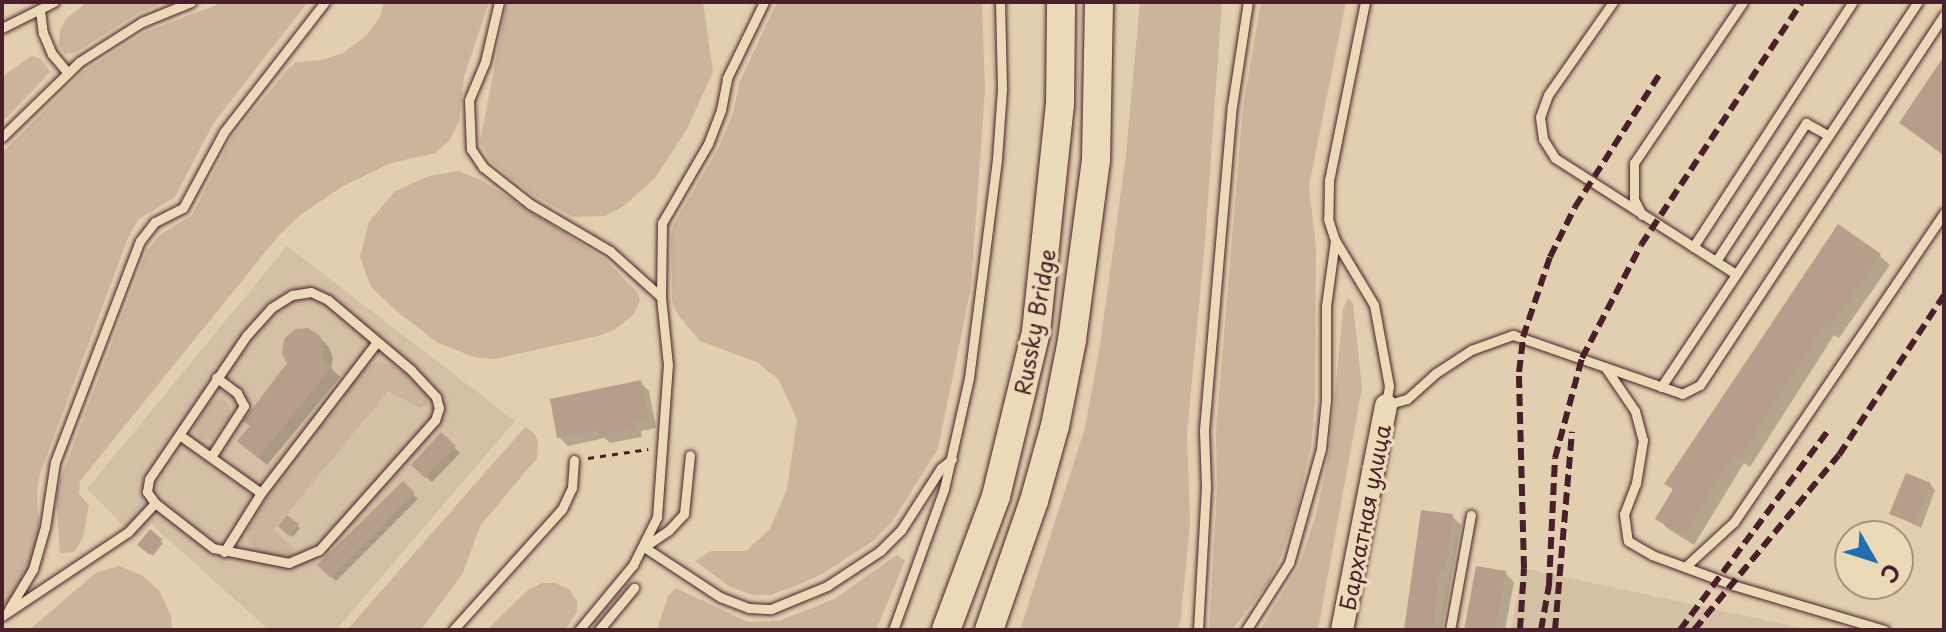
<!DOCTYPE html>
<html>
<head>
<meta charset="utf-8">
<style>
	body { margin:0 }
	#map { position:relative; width:1946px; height:632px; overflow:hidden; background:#e1cfaf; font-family:"Playpen Sans",sans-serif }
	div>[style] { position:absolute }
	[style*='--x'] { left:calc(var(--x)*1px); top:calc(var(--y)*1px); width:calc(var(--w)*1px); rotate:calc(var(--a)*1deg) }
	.built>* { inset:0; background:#d4c0a4 }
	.green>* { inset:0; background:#cbb49c }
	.shadow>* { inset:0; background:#0003 }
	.building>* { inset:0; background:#b79e8a }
	.path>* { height:3px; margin-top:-1.5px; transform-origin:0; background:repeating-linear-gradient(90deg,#4a1f2b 0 6px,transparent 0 12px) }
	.roads { filter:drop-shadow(0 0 2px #4a1f2b) drop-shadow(0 0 2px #4a1f2b) }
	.service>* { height:9px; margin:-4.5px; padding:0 4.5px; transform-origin:4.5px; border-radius:4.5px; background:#ebdab7 }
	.tertiary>* { height:22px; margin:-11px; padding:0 11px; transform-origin:11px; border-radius:11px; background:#ebdab7 }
	.primary>* { height:28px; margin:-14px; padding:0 14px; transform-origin:14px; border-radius:14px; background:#ebdab7 }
	.rail>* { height:6px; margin-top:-3px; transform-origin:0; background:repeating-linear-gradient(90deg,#4a1f2b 0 12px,transparent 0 18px) }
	span { translate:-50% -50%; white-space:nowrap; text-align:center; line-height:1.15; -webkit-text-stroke:7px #ebdab7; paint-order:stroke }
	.street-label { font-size:22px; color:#4a1f2b }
	.frame { position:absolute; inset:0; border:4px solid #4a1f2b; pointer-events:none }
	.north { position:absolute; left:1834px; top:520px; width:80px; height:80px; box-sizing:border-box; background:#ebdab7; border:2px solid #ab8f7f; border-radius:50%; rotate:129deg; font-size:22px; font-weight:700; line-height:32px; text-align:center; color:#4a1f2b }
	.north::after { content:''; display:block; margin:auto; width:28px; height:36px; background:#1f6fb2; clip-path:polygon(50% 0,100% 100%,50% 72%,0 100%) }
</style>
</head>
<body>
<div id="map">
	<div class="built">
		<i style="clip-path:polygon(287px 246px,515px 421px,336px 630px,269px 630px,151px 524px,137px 539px,87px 489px)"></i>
		<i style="clip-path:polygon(1523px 568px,1811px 630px,1511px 630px)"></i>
	</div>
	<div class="green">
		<i style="clip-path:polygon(87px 2px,166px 2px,137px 14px,75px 53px,65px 54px,59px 46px,60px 30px,66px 19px)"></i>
		<i style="clip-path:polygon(224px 2px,308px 2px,213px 124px,175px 197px,139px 219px,128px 238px,40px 474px,37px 492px,40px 555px,19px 590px,2px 607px,2px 153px,84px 71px,145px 32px)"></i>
		<i style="clip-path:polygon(384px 2px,489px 2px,464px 77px,459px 122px,449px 141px,435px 153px,391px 163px,343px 186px,300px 215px,279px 235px,80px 481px,79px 494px,89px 505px,83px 538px,74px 552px,60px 553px,56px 497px,60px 480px,147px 250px,161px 234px,192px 215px,232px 137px,287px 70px,296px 62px,321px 60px,343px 53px,366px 36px,380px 17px)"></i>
		<i style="clip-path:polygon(507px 2px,703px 2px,713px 72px,687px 129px,655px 178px,624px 206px,605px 216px,573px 217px,533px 195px,491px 162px,480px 142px)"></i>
		<i style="clip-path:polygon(777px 2px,982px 2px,985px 90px,971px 287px,938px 449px,892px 522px,873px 541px,822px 574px,796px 586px,770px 595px,753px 595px,730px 587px,695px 561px,711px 551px,746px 551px,770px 529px,787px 489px,797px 420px,779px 380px,757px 362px,700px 341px,678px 315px,672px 301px,671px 238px,673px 225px,718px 149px,733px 113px,740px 81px)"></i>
		<i style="clip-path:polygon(1140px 2px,1222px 2px,1205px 242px,1187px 433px,1190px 523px,1181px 618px,1178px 630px,1020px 630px,1085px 428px,1100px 345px,1126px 155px)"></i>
		<i style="clip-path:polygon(1261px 2px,1346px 2px,1309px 186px,1316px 248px,1315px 401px,1311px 447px,1296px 512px,1280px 559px,1268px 583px,1233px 629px,1209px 630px,1217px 488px,1216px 431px,1243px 107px)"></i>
		<i style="clip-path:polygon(31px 56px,41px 59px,50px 72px,2px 122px,2px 77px)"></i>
		<i style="clip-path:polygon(459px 171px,481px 180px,605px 259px,637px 292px,640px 301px,633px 315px,614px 330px,598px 336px,494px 359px,474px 357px,438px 343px,399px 313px,371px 287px,360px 257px,369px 222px,395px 191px,429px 176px)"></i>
		<i style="clip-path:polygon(1348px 298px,1353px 304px,1362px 388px,1318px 630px,1260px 630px,1299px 566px,1316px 515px,1330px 448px,1343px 309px)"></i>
		<i style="clip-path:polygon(377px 362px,394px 366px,405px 374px,426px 397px,428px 405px,420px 408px,388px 391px,274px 530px,294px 548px,293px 556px,275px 558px,261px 554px,248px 541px,247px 531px,268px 497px,313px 444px,319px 428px,340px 407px,349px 388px,364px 369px)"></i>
		<i style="clip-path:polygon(223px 399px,230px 406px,230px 417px,211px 440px,200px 439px,195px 430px,196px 424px,211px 401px)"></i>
		<i style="clip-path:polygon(525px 427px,534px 433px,538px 441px,537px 458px,480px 526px,463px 573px,421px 630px,347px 630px)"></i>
		<i style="clip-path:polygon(897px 555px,905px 561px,876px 630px,657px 630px,668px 596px,676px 588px,748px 622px,779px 621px,834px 599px)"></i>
		<i style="clip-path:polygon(119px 566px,142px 575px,160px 592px,171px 617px,172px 630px,29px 630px,97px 572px)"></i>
		<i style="clip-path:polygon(542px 583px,555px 583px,569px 589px,577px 601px,577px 612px,565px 630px,487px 630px,528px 590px)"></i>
	</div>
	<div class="shadow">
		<i style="clip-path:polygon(1944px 60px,1944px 156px,1901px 123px)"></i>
		<i style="clip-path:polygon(1880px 256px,1890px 265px,1839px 338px,1834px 335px,1750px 467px,1744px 463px,1694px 545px,1667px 528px,1658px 518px,1674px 491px,1667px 484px)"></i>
		<i style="clip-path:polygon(319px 337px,329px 347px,333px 359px,331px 368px,340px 377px,267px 465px,239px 441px,252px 426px,246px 420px,289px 364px)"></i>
		<i style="clip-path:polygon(641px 383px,649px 391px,656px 428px,641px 431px,642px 437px,610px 443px,605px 438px,568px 446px,559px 437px)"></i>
		<i style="clip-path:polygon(441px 435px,460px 453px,432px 482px,413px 465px)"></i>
		<i style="clip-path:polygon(403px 484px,418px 499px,336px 581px,320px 565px)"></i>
		<i style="clip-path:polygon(1930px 484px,1935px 490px,1921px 528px,1892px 514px)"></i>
		<i style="clip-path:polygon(1452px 516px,1461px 525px,1442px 630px,1406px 630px)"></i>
		<i style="clip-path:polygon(287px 518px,300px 528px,293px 537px,280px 526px)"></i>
		<i style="clip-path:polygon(150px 532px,163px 543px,153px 556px,140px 545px)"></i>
		<i style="clip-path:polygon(1505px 573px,1514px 582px,1505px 630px,1467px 630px)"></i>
	</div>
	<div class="building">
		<i style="clip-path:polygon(1944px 56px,1944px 154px,1899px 123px)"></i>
		<i style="clip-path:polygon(1838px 224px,1881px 254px,1828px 330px,1823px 326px,1739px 459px,1733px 455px,1684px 536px,1655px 519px,1673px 489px,1664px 484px)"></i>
		<i style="clip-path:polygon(308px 328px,320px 336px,325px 349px,322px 359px,332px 367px,258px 458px,237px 441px,250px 426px,243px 421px,287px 363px,282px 354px,284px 339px,295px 329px)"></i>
		<i style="clip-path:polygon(641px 380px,649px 419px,633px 422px,634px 429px,600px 435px,598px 430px,557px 438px,550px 399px)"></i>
		<i style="clip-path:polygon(441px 432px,456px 446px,425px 478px,411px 465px)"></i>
		<i style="clip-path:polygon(1906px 473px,1931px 483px,1915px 524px,1889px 514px)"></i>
		<i style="clip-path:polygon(403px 481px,415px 493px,331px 578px,317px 565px)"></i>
		<i style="clip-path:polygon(1421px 510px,1453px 514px,1445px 572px,1440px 571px,1432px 630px,1404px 630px)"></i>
		<i style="clip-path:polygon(287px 515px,299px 524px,289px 536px,278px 526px)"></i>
		<i style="clip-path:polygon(150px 529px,162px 539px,150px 555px,137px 545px)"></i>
		<i style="clip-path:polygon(1476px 566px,1506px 571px,1495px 630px,1464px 630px)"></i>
	</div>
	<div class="path">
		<i style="--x:588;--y:458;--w:61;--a:-8.5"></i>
	</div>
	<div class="roads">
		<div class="service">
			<i style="--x:499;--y:2;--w:62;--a:103.1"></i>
			<i style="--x:485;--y:62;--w:41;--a:112.8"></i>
			<i style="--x:469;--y:100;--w:49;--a:87.7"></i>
			<i style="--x:471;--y:149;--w:22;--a:56"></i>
			<i style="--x:483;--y:167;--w:60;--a:38.2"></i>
			<i style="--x:530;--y:204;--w:93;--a:30.4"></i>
			<i style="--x:610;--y:251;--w:69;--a:42"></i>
			<i style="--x:1365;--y:2;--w:182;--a:101.4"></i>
			<i style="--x:1329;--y:180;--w:39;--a:91"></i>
			<i style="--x:1328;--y:219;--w:22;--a:72"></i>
			<i style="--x:1335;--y:240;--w:76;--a:59"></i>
			<i style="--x:1374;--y:305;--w:82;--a:79.5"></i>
			<i style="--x:1389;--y:386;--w:19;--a:99"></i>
			<i style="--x:1386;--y:405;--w:22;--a:-16"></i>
			<i style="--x:1407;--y:399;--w:39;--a:-42"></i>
			<i style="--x:1436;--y:373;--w:42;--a:-33.3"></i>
			<i style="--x:1471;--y:350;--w:45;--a:-19.7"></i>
			<i style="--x:1513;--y:335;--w:179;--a:19.2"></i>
			<i style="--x:1682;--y:394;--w:20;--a:-27"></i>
			<i style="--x:1700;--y:385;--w:443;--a:-56.6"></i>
			<i style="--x:1613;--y:2;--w:113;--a:125"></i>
			<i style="--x:1548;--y:95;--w:23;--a:110"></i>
			<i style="--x:1540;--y:117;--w:22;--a:82"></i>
			<i style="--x:1543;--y:139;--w:22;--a:58"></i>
			<i style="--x:1555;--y:158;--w:215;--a:32.7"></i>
			<i style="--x:40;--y:10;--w:23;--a:83"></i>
			<i style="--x:43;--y:33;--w:23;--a:67"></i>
			<i style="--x:52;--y:54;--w:23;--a:50"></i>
			<i style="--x:2;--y:28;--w:58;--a:-26.6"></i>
			<i style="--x:2;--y:137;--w:107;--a:-44.2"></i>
			<i style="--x:79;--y:62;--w:75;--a:-32.4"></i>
			<i style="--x:142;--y:22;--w:53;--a:-22.2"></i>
			<i style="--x:1642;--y:215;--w:18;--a:-117"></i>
			<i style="--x:1634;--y:199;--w:36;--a:-90"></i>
			<i style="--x:1634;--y:163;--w:194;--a:-55.9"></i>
			<i style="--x:1693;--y:247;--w:293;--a:-56.9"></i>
			<i style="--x:1716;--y:261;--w:165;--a:-56.9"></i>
			<i style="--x:1806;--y:123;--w:26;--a:29"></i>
			<i style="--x:311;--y:292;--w:19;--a:25"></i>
			<i style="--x:328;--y:300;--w:109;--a:40.1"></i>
			<i style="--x:411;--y:370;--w:37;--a:47"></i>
			<i style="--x:436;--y:397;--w:11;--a:75"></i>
			<i style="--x:439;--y:408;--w:13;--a:108"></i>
			<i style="--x:435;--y:420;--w:174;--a:131.7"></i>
			<i style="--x:319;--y:550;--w:33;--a:157"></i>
			<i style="--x:289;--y:563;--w:77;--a:-168.8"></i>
			<i style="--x:213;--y:548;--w:73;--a:-142.2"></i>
			<i style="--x:155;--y:503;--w:14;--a:-126"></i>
			<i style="--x:147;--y:492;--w:13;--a:-81"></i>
			<i style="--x:149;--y:479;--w:174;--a:-55.8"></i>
			<i style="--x:247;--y:335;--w:36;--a:-48"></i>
			<i style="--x:271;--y:308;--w:25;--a:-32"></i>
			<i style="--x:292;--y:295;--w:19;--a:-9"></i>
			<i style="--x:1605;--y:367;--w:53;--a:55.7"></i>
			<i style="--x:1635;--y:411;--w:30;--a:75"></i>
			<i style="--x:1643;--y:440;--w:44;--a:99.2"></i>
			<i style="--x:1636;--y:483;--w:33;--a:111"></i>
			<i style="--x:1624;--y:514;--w:27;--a:82"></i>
			<i style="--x:1628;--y:541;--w:28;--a:30"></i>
			<i style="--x:1652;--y:555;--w:86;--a:20.3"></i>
			<i style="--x:1733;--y:585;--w:158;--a:16.6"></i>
			<i style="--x:1661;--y:387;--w:463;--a:-56.3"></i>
			<i style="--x:181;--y:436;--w:98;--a:35.5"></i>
			<i style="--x:211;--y:457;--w:61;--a:-57.1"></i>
			<i style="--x:244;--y:406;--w:15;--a:-118"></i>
			<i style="--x:237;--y:393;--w:26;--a:-143"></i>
			<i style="--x:644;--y:547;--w:91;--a:33.3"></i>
			<i style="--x:720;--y:597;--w:31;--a:21"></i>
			<i style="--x:749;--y:608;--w:22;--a:3"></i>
			<i style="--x:771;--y:609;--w:61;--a:-22.3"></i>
			<i style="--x:827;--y:586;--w:64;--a:-33.4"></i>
			<i style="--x:880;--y:551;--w:30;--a:-45"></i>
			<i style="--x:901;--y:530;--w:74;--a:-57.2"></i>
			<i style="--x:941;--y:468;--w:14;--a:-39"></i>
			<i style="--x:644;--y:547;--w:29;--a:-34"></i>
			<i style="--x:668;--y:531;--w:23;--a:-47"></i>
			<i style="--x:684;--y:514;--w:59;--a:-84.2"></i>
			<i style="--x:224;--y:552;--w:70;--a:-57.9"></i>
			<i style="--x:261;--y:493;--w:190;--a:-52.5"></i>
			<i style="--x:1685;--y:567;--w:67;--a:-42.6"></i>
			<i style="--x:1734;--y:522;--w:374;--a:-55.8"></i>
			<i style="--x:9;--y:609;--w:47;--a:-59"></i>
			<i style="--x:33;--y:569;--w:44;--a:-74.1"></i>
			<i style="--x:45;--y:527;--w:66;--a:-81.3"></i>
			<i style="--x:55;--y:462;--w:237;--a:-69"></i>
			<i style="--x:140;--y:241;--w:24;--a:-52"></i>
			<i style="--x:155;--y:222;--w:31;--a:-27"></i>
			<i style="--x:183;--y:208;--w:86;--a:-61.7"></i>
			<i style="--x:224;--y:132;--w:165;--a:-52.2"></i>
			<i style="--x:2;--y:616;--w:151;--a:-33.7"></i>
			<i style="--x:128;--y:532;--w:40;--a:-47"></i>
			<i style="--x:453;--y:630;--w:163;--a:-48"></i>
			<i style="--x:562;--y:509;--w:23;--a:-65"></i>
			<i style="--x:572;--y:488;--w:28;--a:-86"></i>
			<i style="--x:579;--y:630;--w:85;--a:-50.3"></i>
			<i style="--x:633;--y:565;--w:54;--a:-63.4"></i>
			<i style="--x:657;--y:517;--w:152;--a:-85.9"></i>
			<i style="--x:668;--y:365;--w:68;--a:-95.9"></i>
			<i style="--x:661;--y:297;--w:74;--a:-89.2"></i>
			<i style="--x:662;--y:223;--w:91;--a:-59.8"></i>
			<i style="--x:708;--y:144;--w:36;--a:-69"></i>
			<i style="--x:721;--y:110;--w:33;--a:-79"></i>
			<i style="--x:727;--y:78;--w:85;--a:-64"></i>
			<i style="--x:599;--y:630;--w:55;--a:-50.2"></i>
			<i style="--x:893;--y:630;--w:150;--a:-70.1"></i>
			<i style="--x:944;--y:489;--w:114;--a:-77.3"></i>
			<i style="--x:969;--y:378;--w:221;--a:-82.7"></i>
			<i style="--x:997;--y:159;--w:70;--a:-85.9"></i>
			<i style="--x:1002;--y:89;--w:87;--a:-91.3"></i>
			<i style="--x:1198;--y:630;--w:143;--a:-86.8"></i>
			<i style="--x:1206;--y:487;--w:57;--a:-92"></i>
			<i style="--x:1204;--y:430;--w:325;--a:-85.1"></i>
			<i style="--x:1232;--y:106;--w:105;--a:-81.3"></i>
			<i style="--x:1246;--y:630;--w:80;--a:-57.3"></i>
			<i style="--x:1289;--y:563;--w:118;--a:-74.3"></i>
			<i style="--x:1321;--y:449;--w:49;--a:-84.2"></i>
			<i style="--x:1326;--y:400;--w:94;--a:-90"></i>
			<i style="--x:1326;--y:306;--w:67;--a:-82.2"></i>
			<i style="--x:1450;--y:630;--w:117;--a:-79.7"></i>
		</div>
		<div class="tertiary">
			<i style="--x:1342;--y:630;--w:229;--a:-78.9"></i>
		</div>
		<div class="primary">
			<i style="--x:946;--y:630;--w:143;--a:-69.5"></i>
			<i style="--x:996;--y:496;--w:169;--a:-76.3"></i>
			<i style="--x:1036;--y:332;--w:228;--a:-84"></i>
			<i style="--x:1060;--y:105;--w:103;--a:-89.4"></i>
			<i style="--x:989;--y:630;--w:137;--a:-70.8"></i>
			<i style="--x:1034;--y:501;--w:78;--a:-74.4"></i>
			<i style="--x:1055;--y:426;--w:88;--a:-78.8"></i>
			<i style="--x:1072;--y:340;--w:183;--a:-82.4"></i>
			<i style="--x:1096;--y:159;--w:157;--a:-88.9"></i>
		</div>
	</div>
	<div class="rail">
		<i style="--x:1520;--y:630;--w:62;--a:-86.3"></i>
		<i style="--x:1524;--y:568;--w:196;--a:-91.5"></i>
		<i style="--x:1519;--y:372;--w:35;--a:-83"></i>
		<i style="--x:1523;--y:337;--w:84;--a:-71.4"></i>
		<i style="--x:1550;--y:257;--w:56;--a:-63.4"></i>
		<i style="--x:1575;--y:207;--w:160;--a:-57.5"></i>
		<i style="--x:1541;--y:630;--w:46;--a:-79.9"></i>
		<i style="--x:1549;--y:585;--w:127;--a:-87.3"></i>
		<i style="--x:1555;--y:458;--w:104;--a:-74.9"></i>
		<i style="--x:1582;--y:358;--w:127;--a:-62.4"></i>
		<i style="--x:1641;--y:245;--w:291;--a:-56.5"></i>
		<i style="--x:1555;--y:630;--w:199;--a:-85.1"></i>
		<i style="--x:1680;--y:630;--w:247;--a:-53.4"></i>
		<i style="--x:1694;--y:630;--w:227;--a:-50.4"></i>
		<i style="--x:1839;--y:455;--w:191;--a:-56.7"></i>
	</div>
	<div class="street-label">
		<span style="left:1034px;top:322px;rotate:-80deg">Russky Bridge</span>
		<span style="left:1364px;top:517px;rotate:-79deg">Бархатная улица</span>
	</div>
	<div class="frame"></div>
	<div class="north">С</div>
</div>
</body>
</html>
